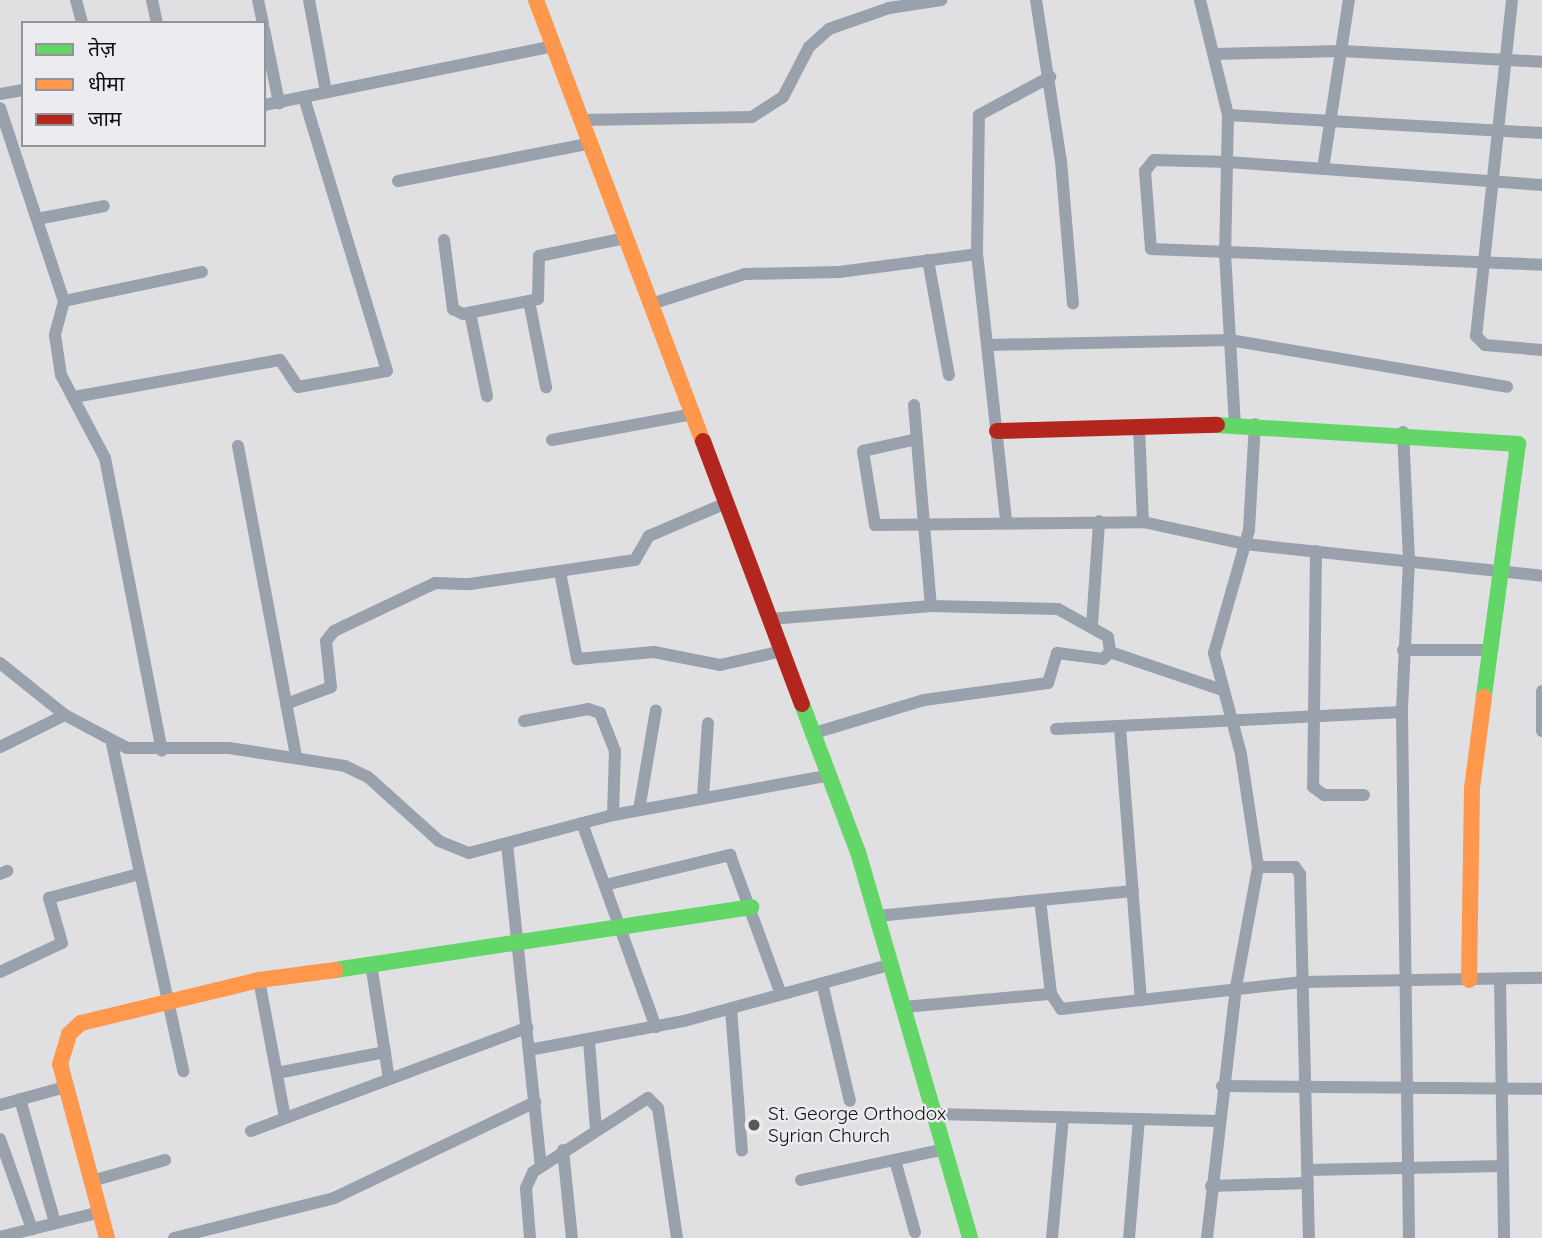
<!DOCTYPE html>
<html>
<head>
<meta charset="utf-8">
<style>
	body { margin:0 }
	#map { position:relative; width:1542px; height:1238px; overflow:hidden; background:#e0e0e2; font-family:Quicksand,"Noto Sans Devanagari",sans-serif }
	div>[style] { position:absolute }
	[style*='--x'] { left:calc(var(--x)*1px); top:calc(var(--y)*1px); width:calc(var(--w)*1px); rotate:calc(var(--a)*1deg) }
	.street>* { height:12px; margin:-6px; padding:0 6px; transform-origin:6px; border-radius:6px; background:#99a1ac }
	.fast>* { height:16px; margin:-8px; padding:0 8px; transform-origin:8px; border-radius:8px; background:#63d668 }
	.slow>* { height:16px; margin:-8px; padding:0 8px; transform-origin:8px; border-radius:8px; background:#ff974d }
	.jam>* { height:16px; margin:-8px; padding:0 8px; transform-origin:8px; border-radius:8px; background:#b3261e }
	.dots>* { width:19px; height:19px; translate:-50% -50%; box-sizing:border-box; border:4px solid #ececf0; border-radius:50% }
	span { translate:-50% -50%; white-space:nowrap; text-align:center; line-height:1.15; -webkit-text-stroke:5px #ececf0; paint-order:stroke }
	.poi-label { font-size:19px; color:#111112 }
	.left { translate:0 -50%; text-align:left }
	.legend { position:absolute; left:21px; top:21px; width:245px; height:126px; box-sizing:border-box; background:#ececf0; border:2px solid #949497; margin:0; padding:9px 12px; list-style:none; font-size:21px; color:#111112 }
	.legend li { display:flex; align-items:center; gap:14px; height:35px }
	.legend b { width:35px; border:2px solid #949497 }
</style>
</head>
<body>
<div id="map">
	<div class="street">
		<i style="--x:76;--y:0;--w:24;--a:75"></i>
		<i style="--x:152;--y:0;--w:24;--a:78"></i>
		<i style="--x:258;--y:0;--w:24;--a:78"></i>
		<i style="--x:309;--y:0;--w:94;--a:79.5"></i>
		<i style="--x:1036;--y:0;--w:163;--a:81.2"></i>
		<i style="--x:1061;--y:161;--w:143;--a:85.2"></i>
		<i style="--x:1200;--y:0;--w:118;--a:76.3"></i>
		<i style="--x:1228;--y:115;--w:138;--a:91.2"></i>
		<i style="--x:1225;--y:253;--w:172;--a:86.7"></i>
		<i style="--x:1512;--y:0;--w:338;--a:96.1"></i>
		<i style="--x:1476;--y:336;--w:13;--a:45"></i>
		<i style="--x:1485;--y:345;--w:57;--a:5"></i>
		<i style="--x:264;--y:29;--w:76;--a:78.5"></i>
		<i style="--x:1215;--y:54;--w:127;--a:-1.4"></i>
		<i style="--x:1342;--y:51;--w:200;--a:3.1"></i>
		<i style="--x:0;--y:94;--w:23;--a:-10"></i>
		<i style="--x:264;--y:105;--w:295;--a:-11.5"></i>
		<i style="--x:0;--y:108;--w:203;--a:71.7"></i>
		<i style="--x:64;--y:301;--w:35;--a:105"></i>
		<i style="--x:55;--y:335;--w:40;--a:81.5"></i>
		<i style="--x:61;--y:375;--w:94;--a:62.1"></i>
		<i style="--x:105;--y:458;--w:298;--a:79"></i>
		<i style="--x:1228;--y:115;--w:315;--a:3.3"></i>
		<i style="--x:582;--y:120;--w:170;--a:-1"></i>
		<i style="--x:752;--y:117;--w:37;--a:-33"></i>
		<i style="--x:783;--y:97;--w:56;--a:-62.5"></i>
		<i style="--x:809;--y:47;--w:27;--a:-42"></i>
		<i style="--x:829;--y:29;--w:64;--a:-19.3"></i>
		<i style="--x:889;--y:8;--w:53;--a:-8.7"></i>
		<i style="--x:1323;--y:169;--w:171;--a:-81.3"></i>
		<i style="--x:398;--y:181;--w:197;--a:-11.1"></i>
		<i style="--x:1542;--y:185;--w:314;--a:-175.8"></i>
		<i style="--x:1229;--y:162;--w:75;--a:-178.5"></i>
		<i style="--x:1154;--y:160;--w:14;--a:129"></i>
		<i style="--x:1145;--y:171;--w:78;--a:85.6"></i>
		<i style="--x:1151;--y:249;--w:391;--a:2.3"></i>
		<i style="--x:37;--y:219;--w:68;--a:-11"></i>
		<i style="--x:444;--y:240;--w:70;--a:82.6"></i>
		<i style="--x:453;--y:309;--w:11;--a:27"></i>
		<i style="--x:463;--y:314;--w:76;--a:-11.3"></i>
		<i style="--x:538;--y:299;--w:43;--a:-88.7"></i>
		<i style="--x:539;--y:256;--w:89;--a:-11.7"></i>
		<i style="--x:928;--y:260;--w:117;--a:79.7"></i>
		<i style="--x:64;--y:301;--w:141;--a:-11.9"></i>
		<i style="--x:529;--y:301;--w:88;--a:78.8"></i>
		<i style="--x:651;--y:304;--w:99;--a:-17.7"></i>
		<i style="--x:745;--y:274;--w:94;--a:-1.2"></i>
		<i style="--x:839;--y:272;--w:139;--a:-7.4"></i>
		<i style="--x:470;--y:313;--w:85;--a:78.4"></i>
		<i style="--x:988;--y:345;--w:242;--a:-1.2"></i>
		<i style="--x:1230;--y:340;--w:281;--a:9.6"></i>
		<i style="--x:74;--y:397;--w:209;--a:-10.2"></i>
		<i style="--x:280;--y:360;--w:32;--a:56"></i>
		<i style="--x:298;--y:387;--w:90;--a:-10.2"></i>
		<i style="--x:387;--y:371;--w:286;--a:-106.9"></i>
		<i style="--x:914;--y:405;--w:202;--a:85.2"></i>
		<i style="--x:1139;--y:427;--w:95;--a:87.6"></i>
		<i style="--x:1403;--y:432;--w:129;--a:87.3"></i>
		<i style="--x:1409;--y:561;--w:151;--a:92.7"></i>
		<i style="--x:1402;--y:712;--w:526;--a:89.24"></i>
		<i style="--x:917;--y:439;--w:55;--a:167.5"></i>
		<i style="--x:863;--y:451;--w:75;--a:80.8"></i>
		<i style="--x:875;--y:525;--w:268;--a:-0.6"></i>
		<i style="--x:1143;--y:522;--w:104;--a:12.2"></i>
		<i style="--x:1245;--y:544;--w:299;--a:6.1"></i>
		<i style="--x:552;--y:440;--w:143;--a:-10.4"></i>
		<i style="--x:238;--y:446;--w:316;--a:79.4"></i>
		<i style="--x:1006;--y:520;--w:268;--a:-96.2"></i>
		<i style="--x:977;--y:254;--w:139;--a:-89.2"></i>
		<i style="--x:979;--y:115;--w:81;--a:-28.2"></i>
		<i style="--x:1316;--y:551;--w:236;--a:90.7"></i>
		<i style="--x:1313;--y:787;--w:14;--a:36"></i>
		<i style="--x:1324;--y:795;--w:40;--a:0"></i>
		<i style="--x:560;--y:572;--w:89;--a:78.9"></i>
		<i style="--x:577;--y:659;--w:77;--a:-5.2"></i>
		<i style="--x:654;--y:652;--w:67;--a:11.1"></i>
		<i style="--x:720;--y:665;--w:64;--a:-12.7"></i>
		<i style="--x:770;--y:619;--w:162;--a:-4.6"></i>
		<i style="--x:931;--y:606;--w:127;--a:1.4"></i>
		<i style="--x:1058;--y:609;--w:57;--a:29.2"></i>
		<i style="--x:1108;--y:637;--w:15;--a:82"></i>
		<i style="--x:1110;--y:652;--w:115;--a:18.7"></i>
		<i style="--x:1092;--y:625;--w:104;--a:-86.1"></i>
		<i style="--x:1403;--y:650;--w:86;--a:0"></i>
		<i style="--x:0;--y:663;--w:83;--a:38.7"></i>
		<i style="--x:65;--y:715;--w:70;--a:28"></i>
		<i style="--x:127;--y:748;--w:102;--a:0"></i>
		<i style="--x:229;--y:748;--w:117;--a:8.8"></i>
		<i style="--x:345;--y:766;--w:25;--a:26"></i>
		<i style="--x:368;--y:777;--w:96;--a:42"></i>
		<i style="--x:439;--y:841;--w:32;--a:22"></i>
		<i style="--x:469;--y:853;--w:149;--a:-14.8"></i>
		<i style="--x:613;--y:815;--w:217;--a:-10.4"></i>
		<i style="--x:1542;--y:691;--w:40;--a:90"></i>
		<i style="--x:286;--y:704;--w:48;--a:-20.7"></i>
		<i style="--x:331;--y:687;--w:46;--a:-96.2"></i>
		<i style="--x:326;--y:641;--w:13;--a:-51"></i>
		<i style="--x:334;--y:631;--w:112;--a:-25.4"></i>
		<i style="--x:435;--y:583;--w:35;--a:2"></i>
		<i style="--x:470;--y:584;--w:167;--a:-8.3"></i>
		<i style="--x:635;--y:560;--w:28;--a:-60"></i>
		<i style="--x:649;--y:536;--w:84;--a:-23.2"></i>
		<i style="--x:524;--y:721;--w:65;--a:-10.6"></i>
		<i style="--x:588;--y:709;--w:13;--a:18"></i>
		<i style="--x:600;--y:713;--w:41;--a:68.5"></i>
		<i style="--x:615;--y:751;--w:64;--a:91.8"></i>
		<i style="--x:1120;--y:728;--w:273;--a:85.6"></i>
		<i style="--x:1056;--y:729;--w:346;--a:-2.8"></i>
		<i style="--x:811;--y:734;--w:118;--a:-16.7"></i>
		<i style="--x:924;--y:700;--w:125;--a:-7.8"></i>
		<i style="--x:1048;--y:683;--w:31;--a:-73"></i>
		<i style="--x:1057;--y:653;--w:46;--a:7.4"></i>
		<i style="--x:1103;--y:659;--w:10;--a:-45"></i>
		<i style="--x:112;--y:744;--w:335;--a:77.7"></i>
		<i style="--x:0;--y:747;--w:72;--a:-26.2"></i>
		<i style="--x:703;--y:798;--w:75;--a:-86.2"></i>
		<i style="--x:639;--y:810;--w:101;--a:-80.4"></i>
		<i style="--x:582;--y:823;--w:217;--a:70.1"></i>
		<i style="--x:507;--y:844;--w:323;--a:84"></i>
		<i style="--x:1258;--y:867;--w:37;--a:0"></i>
		<i style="--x:1295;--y:867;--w:9;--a:54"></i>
		<i style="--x:1300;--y:874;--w:364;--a:88.6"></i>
		<i style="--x:0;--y:874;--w:8;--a:-23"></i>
		<i style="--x:605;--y:885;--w:129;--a:-13.5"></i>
		<i style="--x:730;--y:855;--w:148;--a:69.9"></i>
		<i style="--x:1040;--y:900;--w:95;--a:83.3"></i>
		<i style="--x:1051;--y:994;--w:18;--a:56"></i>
		<i style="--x:1061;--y:1009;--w:243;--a:-6.4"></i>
		<i style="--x:1302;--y:982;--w:240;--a:-1"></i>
		<i style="--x:877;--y:916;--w:257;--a:-5.6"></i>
		<i style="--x:371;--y:964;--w:116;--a:81.1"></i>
		<i style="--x:0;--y:972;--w:68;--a:-25.1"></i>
		<i style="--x:62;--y:943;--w:47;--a:-106.1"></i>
		<i style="--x:49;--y:898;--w:93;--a:-14.9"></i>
		<i style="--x:1500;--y:979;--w:259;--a:89.1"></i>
		<i style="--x:259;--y:980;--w:140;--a:79.3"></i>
		<i style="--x:822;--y:983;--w:121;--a:76.7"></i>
		<i style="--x:904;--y:1007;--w:148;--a:-5.1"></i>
		<i style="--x:731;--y:1009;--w:142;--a:85.6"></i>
		<i style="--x:589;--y:1041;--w:88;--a:85.5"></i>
		<i style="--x:529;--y:1050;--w:158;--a:-10.6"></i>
		<i style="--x:684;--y:1021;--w:216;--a:-15.3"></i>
		<i style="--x:277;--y:1073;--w:110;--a:-11"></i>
		<i style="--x:1222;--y:1086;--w:320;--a:0.5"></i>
		<i style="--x:20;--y:1099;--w:129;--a:74.2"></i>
		<i style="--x:0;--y:1105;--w:67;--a:-15.5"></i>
		<i style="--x:936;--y:1114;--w:282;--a:1.4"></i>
		<i style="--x:251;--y:1131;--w:295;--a:-20.5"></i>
		<i style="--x:0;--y:1139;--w:96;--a:70.4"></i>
		<i style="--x:563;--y:1150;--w:88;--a:84.2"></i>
		<i style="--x:895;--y:1160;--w:75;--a:74.5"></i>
		<i style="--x:1307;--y:1170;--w:196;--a:-1.2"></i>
		<i style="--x:801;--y:1180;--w:148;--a:-12.1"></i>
		<i style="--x:92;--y:1181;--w:76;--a:-16"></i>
		<i style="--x:1211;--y:1186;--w:97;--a:-1.8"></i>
		<i style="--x:0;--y:1237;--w:103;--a:-14"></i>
		<i style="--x:174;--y:1238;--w:165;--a:-14"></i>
		<i style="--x:334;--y:1198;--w:223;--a:-25.5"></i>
		<i style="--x:530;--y:1238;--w:50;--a:-94.6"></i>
		<i style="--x:526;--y:1188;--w:17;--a:-66"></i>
		<i style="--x:533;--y:1172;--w:137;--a:-32.8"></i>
		<i style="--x:648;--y:1098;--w:14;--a:45"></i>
		<i style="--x:658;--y:1108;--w:131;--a:81.7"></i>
		<i style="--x:1052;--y:1238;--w:121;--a:-84.8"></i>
		<i style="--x:1129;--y:1238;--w:118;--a:-85.2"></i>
		<i style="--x:1207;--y:1238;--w:253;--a:-83.4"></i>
		<i style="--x:1236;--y:987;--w:122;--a:-79.6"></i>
		<i style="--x:1258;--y:867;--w:114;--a:-98.6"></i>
		<i style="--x:1241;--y:754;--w:105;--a:-105"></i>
		<i style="--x:1214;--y:653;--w:128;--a:-74.1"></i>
		<i style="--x:1249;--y:530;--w:106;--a:-86.8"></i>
	</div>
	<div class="fast">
		<i style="--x:1217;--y:425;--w:302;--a:3.6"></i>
		<i style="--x:1518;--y:444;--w:255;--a:97.7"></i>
		<i style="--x:802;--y:704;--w:158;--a:69.3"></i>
		<i style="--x:858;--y:852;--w:402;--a:73.8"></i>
		<i style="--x:335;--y:970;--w:421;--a:-8.6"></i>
	</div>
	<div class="slow">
		<i style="--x:536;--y:0;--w:472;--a:69.3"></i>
		<i style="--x:1469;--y:980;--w:192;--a:-89.1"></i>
		<i style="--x:1472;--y:788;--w:92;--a:-82.5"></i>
		<i style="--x:107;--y:1238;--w:180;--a:-105.1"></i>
		<i style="--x:60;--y:1064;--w:31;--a:-73"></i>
		<i style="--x:69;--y:1034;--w:16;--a:-43"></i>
		<i style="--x:81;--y:1023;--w:183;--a:-13.6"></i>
		<i style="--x:259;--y:980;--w:77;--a:-7.5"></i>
	</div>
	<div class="jam">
		<i style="--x:997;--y:431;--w:220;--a:-1.6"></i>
		<i style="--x:703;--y:441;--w:281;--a:69.4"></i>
	</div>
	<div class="dots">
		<i style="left:754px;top:1125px;background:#59595b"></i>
	</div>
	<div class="poi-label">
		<span class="left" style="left:768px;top:1125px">St. George Orthodox<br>Syrian Church</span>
	</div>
	<ul class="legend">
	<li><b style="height:9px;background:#63d668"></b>तेज़</li>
	<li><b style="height:9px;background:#ff974d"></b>धीमा</li>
	<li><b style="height:9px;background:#b3261e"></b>जाम</li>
	</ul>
</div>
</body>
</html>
